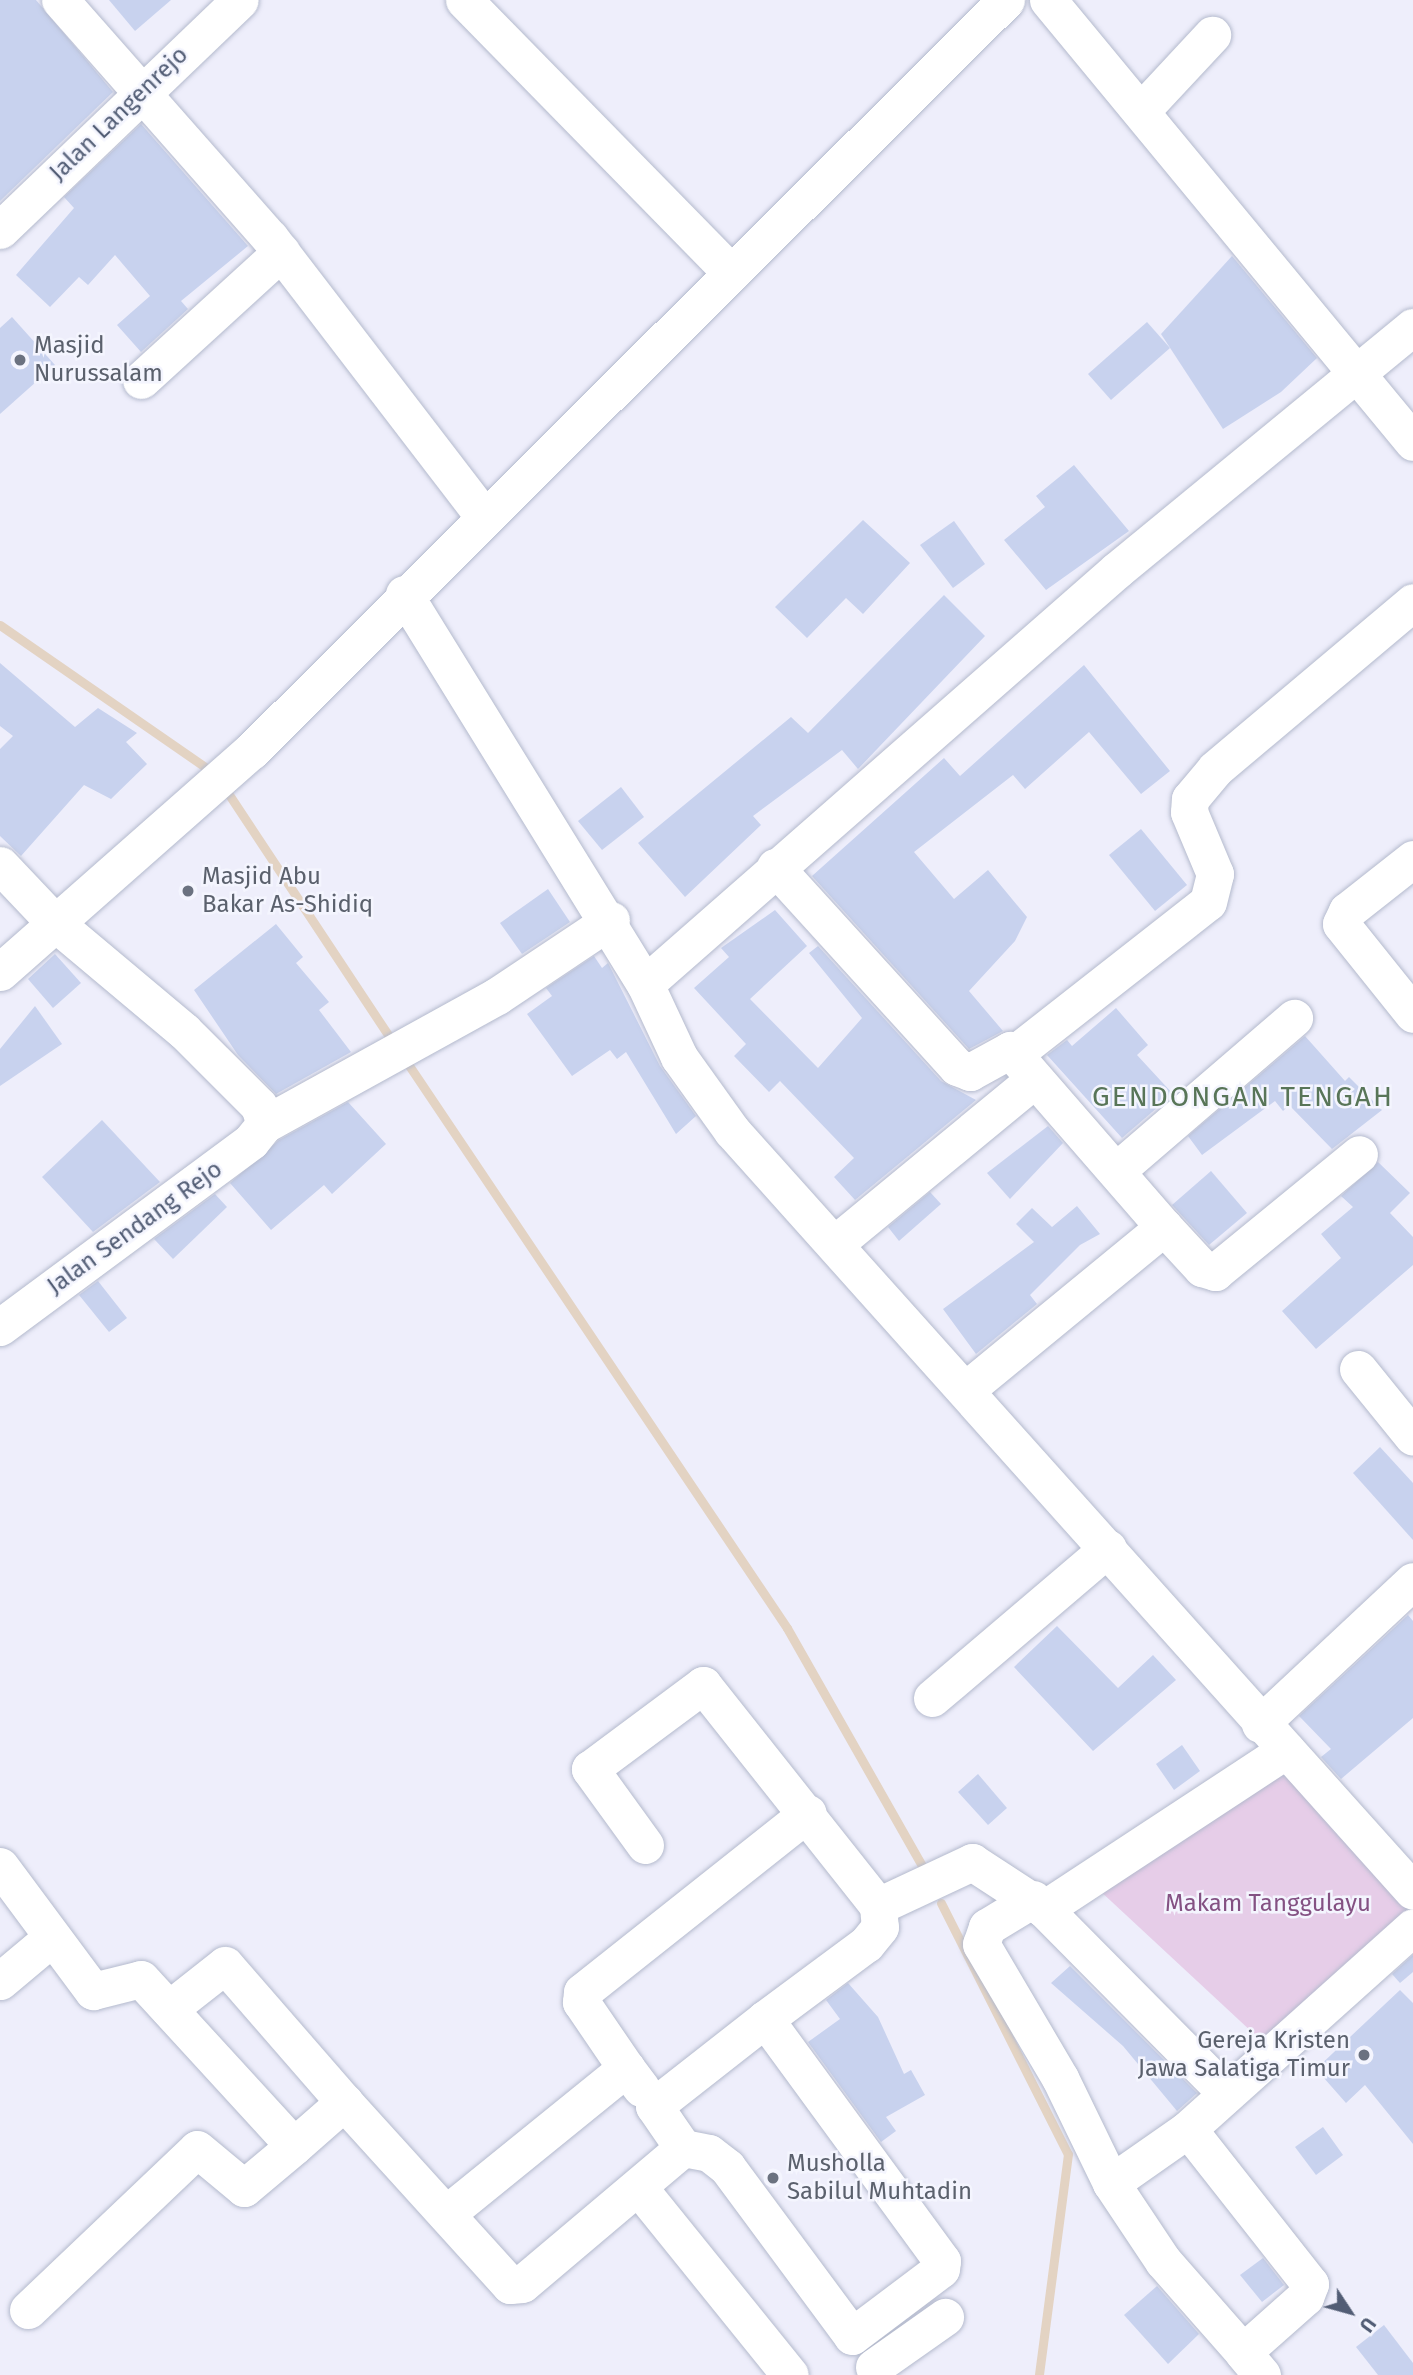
<!DOCTYPE html>
<html>
<head>
<meta charset="utf-8">
<style>
	body { margin:0 }
	#map { position:relative; width:1413px; height:2375px; overflow:hidden; background:#eeeefb; font-family:"Fira Sans",sans-serif }
	div>[style] { position:absolute }
	[style*='--x'] { left:calc(var(--x)*1px); top:calc(var(--y)*1px); width:calc(var(--w)*1px); rotate:calc(var(--a)*1deg) }
	.green>* { inset:0; background:#e6cde8 }
	.stream>* { height:9px; margin:-4.5px; padding:0 4.5px; transform-origin:4.5px; border-radius:4.5px; background:#e3d3c3 }
	.building>* { inset:0; background:#c8d2ee }
	.roads { filter:drop-shadow(0 0 2px #b4bacd) drop-shadow(0 0 2px #b4bacd) }
	.minor>* { height:37px; margin:-18.5px; padding:0 18.5px; transform-origin:18.5px; border-radius:18.5px; background:#fff }
	.dots>* { width:19px; height:19px; translate:-50% -50%; box-sizing:border-box; border:4px solid #f4f5fe; border-radius:50% }
	span { translate:-50% -50%; white-space:nowrap; text-align:center; line-height:1.15; -webkit-text-stroke:5px #f4f5fe; paint-order:stroke }
	.street-label { font-size:24px; color:#525d75 }
	.worship-label { font-size:24px; color:#5b616d }
	.left { translate:0 -50%; text-align:left }
	.right { translate:-100% -50%; text-align:right }
	.park-label { font-size:24px; color:#845183 }
	.quarter-label { font-size:28px; color:#587558; letter-spacing:2px }
	.north { position:absolute; left:1315px; top:2277px; width:70px; height:70px; -webkit-text-stroke:5px #f4f5fe; paint-order:stroke; rotate:126deg; font-size:19px; font-weight:700; line-height:28px; text-align:center; color:#525d75 }
	.north::after { content:''; display:block; margin:auto; width:24px; height:32px; background:#525d75; clip-path:polygon(50% 0,100% 100%,50% 72%,0 100%) }
</style>
</head>
<body>
<div id="map">
	<div class="green">
		<i style="clip-path:polygon(1286px 1766px,1413px 1905px,1413px 1914px,1267px 2046px,1098px 1889px)"></i>
	</div>
	<div class="stream">
		<i style="--x:0;--y:625;--w:260;--a:34.7"></i>
		<i style="--x:224;--y:787;--w:308;--a:56.5"></i>
		<i style="--x:402;--y:1055;--w:690;--a:56.1"></i>
		<i style="--x:787;--y:1628;--w:282;--a:60.4"></i>
		<i style="--x:941;--y:1903;--w:281;--a:63.2"></i>
		<i style="--x:1068;--y:2154;--w:223;--a:97.5"></i>
	</div>
	<div class="building">
		<i style="clip-path:polygon(0 0,36px 0,113px 92px,0 201px)"></i>
		<i style="clip-path:polygon(109px 0,171px 0,135px 31px)"></i>
		<i style="clip-path:polygon(141px 124px,248px 246px,181px 301px,188px 309px,141px 352px,117px 325px,150px 296px,115px 255px,88px 285px,79px 277px,50px 307px,16px 275px,74px 208px,64px 197px)"></i>
		<i style="clip-path:polygon(1232px 256px,1317px 358px,1281px 392px,1223px 429px,1161px 334px)"></i>
		<i style="clip-path:polygon(12px 317px,55px 365px,0 414px,0 328px)"></i>
		<i style="clip-path:polygon(1147px 322px,1170px 348px,1111px 400px,1088px 374px)"></i>
		<i style="clip-path:polygon(1074px 465px,1129px 531px,1046px 590px,1004px 540px,1045px 507px,1036px 496px)"></i>
		<i style="clip-path:polygon(863px 520px,910px 563px,863px 614px,846px 598px,807px 638px,775px 607px)"></i>
		<i style="clip-path:polygon(954px 521px,985px 564px,953px 588px,920px 545px)"></i>
		<i style="clip-path:polygon(944px 595px,985px 636px,858px 769px,842px 750px,753px 816px,761px 825px,685px 897px,638px 843px,791px 717px,808px 733px)"></i>
		<i style="clip-path:polygon(0 663px,75px 727px,98px 708px,137px 733px,126px 742px,147px 764px,111px 799px,84px 785px,21px 856px,0 836px,0 749px,13px 736px,0 726px)"></i>
		<i style="clip-path:polygon(1084px 665px,1170px 771px,1141px 794px,1089px 732px,1025px 789px,1013px 775px,914px 852px,954px 899px,988px 870px,1027px 917px,1015px 941px,969px 991px,1003px 1031px,969px 1049px,812px 876px,944px 758px,960px 776px)"></i>
		<i style="clip-path:polygon(621px 787px,644px 817px,602px 850px,578px 821px)"></i>
		<i style="clip-path:polygon(1141px 829px,1187px 885px,1155px 911px,1109px 855px)"></i>
		<i style="clip-path:polygon(548px 889px,570px 922px,522px 954px,500px 923px)"></i>
		<i style="clip-path:polygon(775px 910px,807px 946px,750px 999px,818px 1068px,862px 1018px,809px 953px,818px 946px,941px 1081px,976px 1100px,855px 1200px,834px 1177px,854px 1158px,780px 1081px,769px 1092px,734px 1056px,746px 1044px,694px 988px,729px 957px,721px 948px)"></i>
		<i style="clip-path:polygon(276px 924px,303px 957px,296px 963px,329px 1002px,319px 1010px,351px 1052px,276px 1094px,238px 1055px,194px 990px)"></i>
		<i style="clip-path:polygon(55px 954px,81px 983px,53px 1008px,28px 979px)"></i>
		<i style="clip-path:polygon(594px 956px,602px 968px,608px 963px,660px 1066px,696px 1116px,676px 1134px,626px 1052px,617px 1059px,610px 1050px,572px 1076px,527px 1014px,552px 996px,546px 988px)"></i>
		<i style="clip-path:polygon(35px 1006px,62px 1044px,0 1086px,0 1049px)"></i>
		<i style="clip-path:polygon(1116px 1008px,1148px 1045px,1137px 1055px,1173px 1094px,1122px 1138px,1047px 1055px,1067px 1040px,1072px 1046px)"></i>
		<i style="clip-path:polygon(1305px 1036px,1345px 1081px,1349px 1077px,1382px 1110px,1332px 1149px,1289px 1105px,1283px 1111px,1275px 1101px,1202px 1155px,1188px 1136px)"></i>
		<i style="clip-path:polygon(348px 1102px,386px 1144px,332px 1194px,324px 1185px,271px 1230px,230px 1183px,279px 1140px)"></i>
		<i style="clip-path:polygon(102px 1120px,160px 1182px,93px 1232px,42px 1177px)"></i>
		<i style="clip-path:polygon(1048px 1126px,1063px 1143px,1010px 1199px,987px 1173px)"></i>
		<i style="clip-path:polygon(1378px 1162px,1410px 1193px,1390px 1213px,1413px 1237px,1413px 1265px,1316px 1349px,1282px 1311px,1341px 1258px,1321px 1234px,1353px 1207px,1341px 1196px)"></i>
		<i style="clip-path:polygon(1211px 1171px,1247px 1213px,1209px 1245px,1172px 1205px)"></i>
		<i style="clip-path:polygon(930px 1192px,941px 1204px,899px 1241px,888px 1227px)"></i>
		<i style="clip-path:polygon(215px 1194px,227px 1207px,173px 1259px,154px 1239px)"></i>
		<i style="clip-path:polygon(1077px 1206px,1100px 1234px,1080px 1245px,1030px 1295px,1037px 1304px,976px 1354px,943px 1309px,1034px 1242px,1016px 1224px,1032px 1208px,1052px 1227px)"></i>
		<i style="clip-path:polygon(98px 1281px,127px 1318px,109px 1332px,79px 1295px)"></i>
		<i style="clip-path:polygon(1380px 1447px,1413px 1483px,1413px 1540px,1353px 1473px)"></i>
		<i style="clip-path:polygon(1408px 1615px,1413px 1621px,1413px 1718px,1341px 1779px,1321px 1757px,1331px 1749px,1299px 1716px)"></i>
		<i style="clip-path:polygon(1057px 1626px,1118px 1688px,1153px 1655px,1176px 1680px,1093px 1751px,1014px 1667px)"></i>
		<i style="clip-path:polygon(1182px 1745px,1200px 1771px,1174px 1790px,1156px 1764px)"></i>
		<i style="clip-path:polygon(978px 1774px,1007px 1808px,988px 1825px,958px 1792px)"></i>
		<i style="clip-path:polygon(1413px 1955px,1413px 1972px,1400px 1983px,1392px 1974px)"></i>
		<i style="clip-path:polygon(1070px 1966px,1197px 2093px,1177px 2111px,1123px 2046px,1051px 1983px)"></i>
		<i style="clip-path:polygon(848px 1983px,878px 2017px,904px 2074px,911px 2070px,925px 2095px,886px 2117px,896px 2131px,881px 2142px,808px 2042px,840px 2019px,826px 2000px)"></i>
		<i style="clip-path:polygon(1400px 1990px,1413px 2003px,1413px 2144px,1365px 2085px,1346px 2103px,1316px 2069px)"></i>
		<i style="clip-path:polygon(1323px 2127px,1343px 2155px,1316px 2175px,1295px 2147px)"></i>
		<i style="clip-path:polygon(1263px 2258px,1284px 2285px,1262px 2302px,1240px 2275px)"></i>
		<i style="clip-path:polygon(1157px 2286px,1199px 2334px,1168px 2364px,1124px 2315px)"></i>
		<i style="clip-path:polygon(1384px 2325px,1413px 2363px,1413px 2375px,1378px 2375px,1356px 2347px)"></i>
	</div>
	<div class="roads">
		<div class="minor">
			<i style="--x:60;--y:0;--w:317;--a:48.6"></i>
			<i style="--x:270;--y:238;--w:352;--a:52.5"></i>
			<i style="--x:464;--y:0;--w:382;--a:45.6"></i>
			<i style="--x:1048;--y:0;--w:573;--a:50.45"></i>
			<i style="--x:1142;--y:110;--w:103;--a:-47"></i>
			<i style="--x:0;--y:230;--w:332;--a:-43.8"></i>
			<i style="--x:141;--y:380;--w:190;--a:-42.4"></i>
			<i style="--x:404;--y:594;--w:458;--a:58.3"></i>
			<i style="--x:645;--y:984;--w:628;--a:-41.25"></i>
			<i style="--x:1117;--y:570;--w:383;--a:-39.4"></i>
			<i style="--x:1413;--y:859;--w:84;--a:141.8"></i>
			<i style="--x:1347;--y:911;--w:14;--a:115"></i>
			<i style="--x:1341;--y:924;--w:115;--a:51.3"></i>
			<i style="--x:0;--y:865;--w:79;--a:46.5"></i>
			<i style="--x:54;--y:922;--w:170;--a:40"></i>
			<i style="--x:184;--y:1031;--w:106;--a:45"></i>
			<i style="--x:259;--y:1106;--w:19;--a:72"></i>
			<i style="--x:775;--y:867;--w:270;--a:47.7"></i>
			<i style="--x:957;--y:1067;--w:14;--a:21"></i>
			<i style="--x:970;--y:1072;--w:46;--a:-28.8"></i>
			<i style="--x:1010;--y:1050;--w:235;--a:49"></i>
			<i style="--x:1164;--y:1227;--w:254;--a:140.6"></i>
			<i style="--x:0;--y:972;--w:334;--a:-41.4"></i>
			<i style="--x:251;--y:751;--w:1065;--a:-44.85"></i>
			<i style="--x:645;--y:984;--w:81;--a:65"></i>
			<i style="--x:679;--y:1057;--w:91;--a:54.4"></i>
			<i style="--x:732;--y:1131;--w:1020;--a:48.14"></i>
			<i style="--x:1014;--y:1054;--w:246;--a:-38.1"></i>
			<i style="--x:1208;--y:902;--w:29;--a:-76"></i>
			<i style="--x:1215;--y:874;--w:67;--a:-112.8"></i>
			<i style="--x:1189;--y:812;--w:13;--a:-86"></i>
			<i style="--x:1190;--y:799;--w:39;--a:-50"></i>
			<i style="--x:1215;--y:769;--w:259;--a:-40.1"></i>
			<i style="--x:265;--y:1124;--w:265;--a:-28.9"></i>
			<i style="--x:497;--y:996;--w:137;--a:-33.7"></i>
			<i style="--x:1116;--y:1171;--w:235;--a:-40.7"></i>
			<i style="--x:1164;--y:1227;--w:56;--a:47.2"></i>
			<i style="--x:1202;--y:1268;--w:14;--a:17"></i>
			<i style="--x:1215;--y:1272;--w:186;--a:-39.3"></i>
			<i style="--x:837;--y:1242;--w:256;--a:-39.5"></i>
			<i style="--x:0;--y:1327;--w:312;--a:-36.5"></i>
			<i style="--x:251;--y:1141;--w:22;--a:-51"></i>
			<i style="--x:1358;--y:1369;--w:87;--a:51"></i>
			<i style="--x:932;--y:1698;--w:231;--a:-40.4"></i>
			<i style="--x:1260;--y:1724;--w:209;--a:-43.1"></i>
			<i style="--x:645;--y:1845;--w:94;--a:-125.9"></i>
			<i style="--x:590;--y:1769;--w:141;--a:-36.6"></i>
			<i style="--x:703;--y:1685;--w:282;--a:51.6"></i>
			<i style="--x:878;--y:1906;--w:21;--a:85"></i>
			<i style="--x:880;--y:1927;--w:22;--a:129"></i>
			<i style="--x:866;--y:1944;--w:126;--a:143.4"></i>
			<i style="--x:765;--y:2019;--w:141;--a:141.9"></i>
			<i style="--x:654;--y:2106;--w:51;--a:55.4"></i>
			<i style="--x:683;--y:2148;--w:26;--a:11"></i>
			<i style="--x:709;--y:2153;--w:23;--a:38"></i>
			<i style="--x:727;--y:2167;--w:210;--a:53.5"></i>
			<i style="--x:852;--y:2336;--w:111;--a:-37"></i>
			<i style="--x:941;--y:2269;--w:8;--a:-83"></i>
			<i style="--x:942;--y:2261;--w:300;--a:-126.2"></i>
			<i style="--x:0;--y:1866;--w:156;--a:53.4"></i>
			<i style="--x:93;--y:1991;--w:49;--a:-14"></i>
			<i style="--x:141;--y:1979;--w:226;--a:47.5"></i>
			<i style="--x:294;--y:2146;--w:67;--a:-41.3"></i>
			<i style="--x:344;--y:2102;--w:247;--a:47.8"></i>
			<i style="--x:510;--y:2285;--w:12;--a:-5"></i>
			<i style="--x:522;--y:2284;--w:211;--a:-40.2"></i>
			<i style="--x:1033;--y:1899;--w:54;--a:148.7"></i>
			<i style="--x:987;--y:1927;--w:18;--a:109"></i>
			<i style="--x:981;--y:1944;--w:156;--a:59.5"></i>
			<i style="--x:1060;--y:2078;--w:117;--a:64.1"></i>
			<i style="--x:1111;--y:2183;--w:94;--a:-35"></i>
			<i style="--x:878;--y:1906;--w:104;--a:-25.1"></i>
			<i style="--x:972;--y:1862;--w:86;--a:33.1"></i>
			<i style="--x:1044;--y:1909;--w:290;--a:-33.3"></i>
			<i style="--x:1044;--y:1909;--w:259;--a:45.3"></i>
			<i style="--x:0;--y:1981;--w:65;--a:-40"></i>
			<i style="--x:169;--y:2009;--w:71;--a:-38.2"></i>
			<i style="--x:225;--y:1965;--w:181;--a:49"></i>
			<i style="--x:626;--y:2068;--w:80;--a:-124.3"></i>
			<i style="--x:581;--y:2002;--w:10;--a:-84"></i>
			<i style="--x:582;--y:1992;--w:288;--a:-38.4"></i>
			<i style="--x:1111;--y:2183;--w:94;--a:56.3"></i>
			<i style="--x:1163;--y:2261;--w:121;--a:48.7"></i>
			<i style="--x:639;--y:2188;--w:240;--a:51.1"></i>
			<i style="--x:446;--y:2214;--w:232;--a:-39"></i>
			<i style="--x:626;--y:2068;--w:25;--a:53"></i>
			<i style="--x:28;--y:2310;--w:233;--a:-43.6"></i>
			<i style="--x:197;--y:2149;--w:61;--a:39.7"></i>
			<i style="--x:244;--y:2188;--w:65;--a:-40"></i>
			<i style="--x:874;--y:2367;--w:87;--a:-35.2"></i>
			<i style="--x:1262;--y:2375;--w:30;--a:-130"></i>
			<i style="--x:1243;--y:2352;--w:83;--a:-41.6"></i>
			<i style="--x:1305;--y:2297;--w:14;--a:-69"></i>
			<i style="--x:1310;--y:2284;--w:197;--a:-128.2"></i>
			<i style="--x:1188;--y:2129;--w:302;--a:-41.9"></i>
		</div>
	</div>
	<div class="dots">
		<i style="left:20px;top:360px;background:#6b7280"></i>
		<i style="left:188px;top:891px;background:#6b7280"></i>
		<i style="left:1364px;top:2055px;background:#6b7280"></i>
		<i style="left:773px;top:2178px;background:#6b7280"></i>
	</div>
	<div class="street-label">
		<span style="left:119px;top:114px;rotate:-44deg">Jalan Langenrejo</span>
		<span style="left:135px;top:1228px;rotate:-36deg">Jalan Sendang Rejo</span>
	</div>
	<div class="worship-label">
		<span class="left" style="left:34px;top:360px">Masjid<br>Nurussalam</span>
		<span class="left" style="left:202px;top:891px">Masjid Abu<br>Bakar As-Shidiq</span>
		<span class="right" style="left:1350px;top:2055px">Gereja Kristen<br>Jawa Salatiga Timur</span>
		<span class="left" style="left:787px;top:2178px">Musholla<br>Sabilul Muhtadin</span>
	</div>
	<div class="park-label">
		<span style="left:1268px;top:1904px">Makam Tanggulayu</span>
	</div>
	<div class="quarter-label">
		<span style="left:1243px;top:1097px">GENDONGAN TENGAH</span>
	</div>
	<div class="north">U</div>
</div>
</body>
</html>
